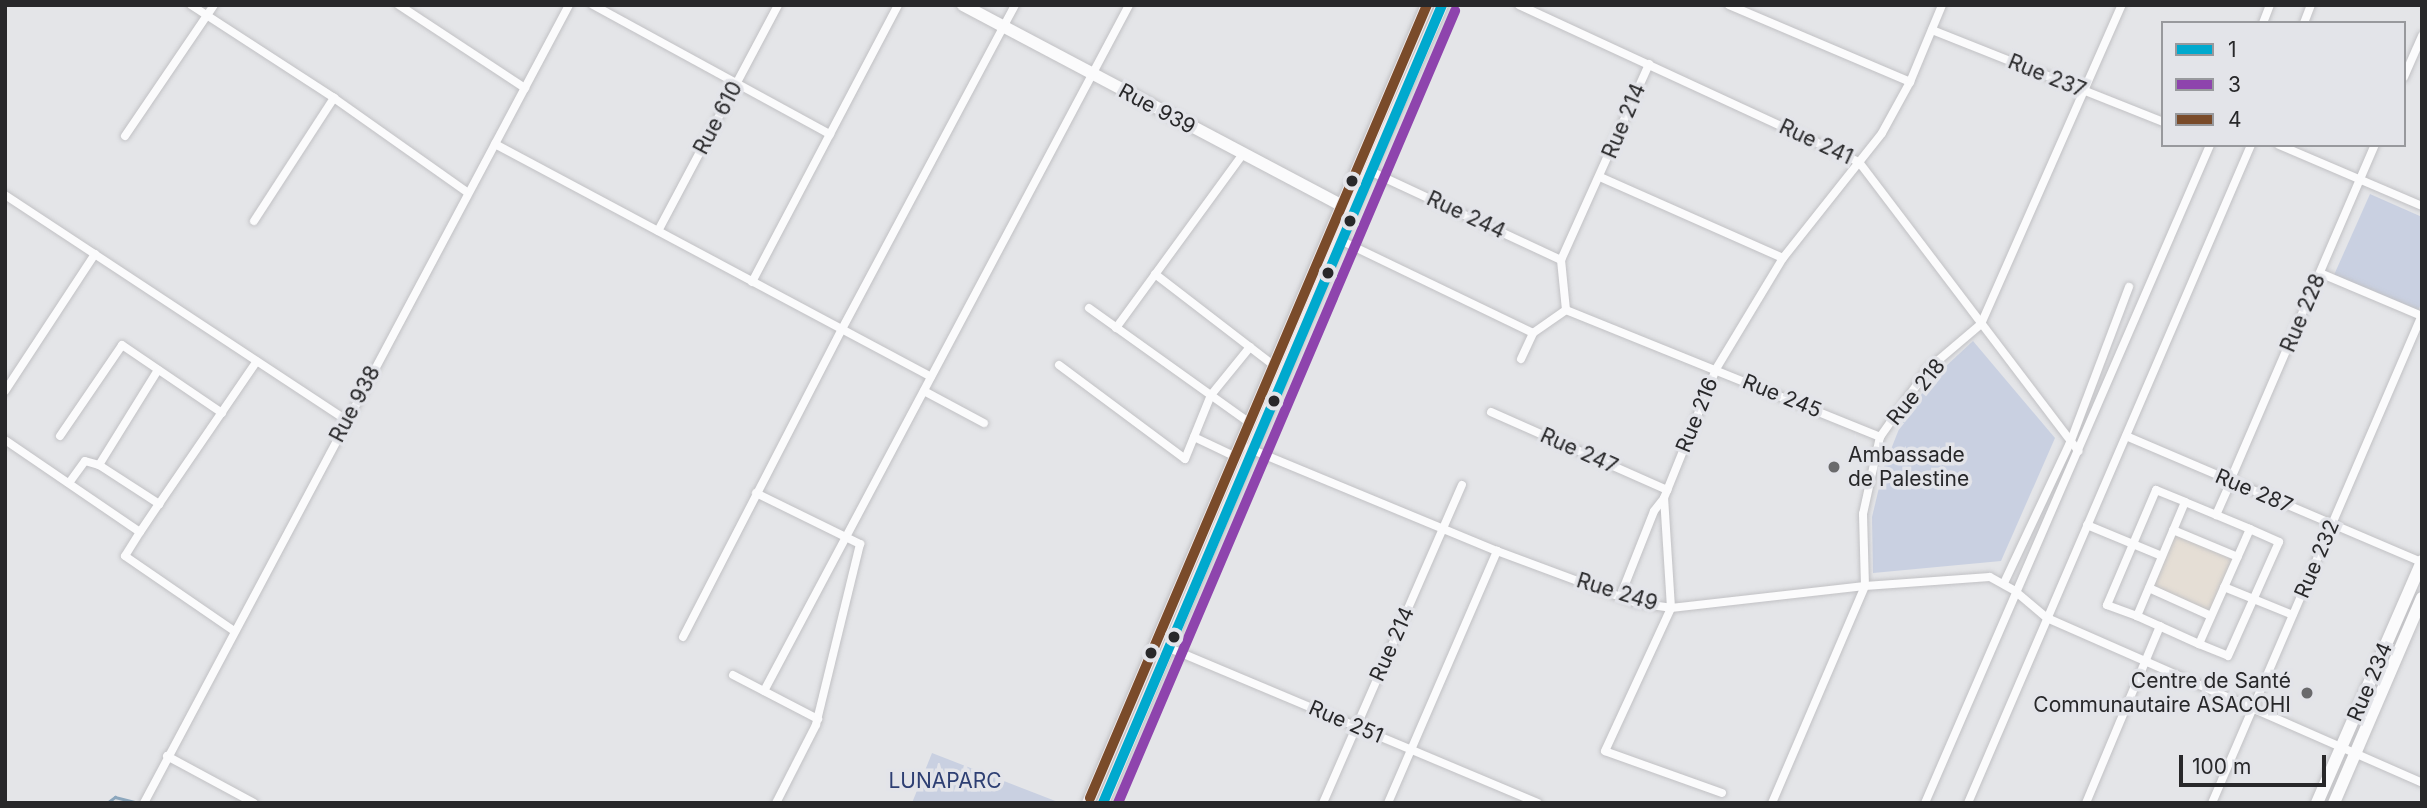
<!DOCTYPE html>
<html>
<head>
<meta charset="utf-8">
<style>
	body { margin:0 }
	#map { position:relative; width:2427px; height:808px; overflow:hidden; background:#e4e5e8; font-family:Inter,sans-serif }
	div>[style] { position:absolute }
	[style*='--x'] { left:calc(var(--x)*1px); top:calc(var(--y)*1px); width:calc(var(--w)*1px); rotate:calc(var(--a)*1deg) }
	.commercial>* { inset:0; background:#e5ded5 }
	.green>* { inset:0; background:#c9d0e1 }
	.stream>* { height:2.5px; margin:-1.25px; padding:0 1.25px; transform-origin:1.25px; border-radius:1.25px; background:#8ca7bd }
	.roads { filter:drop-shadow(0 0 2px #c1c1c4) drop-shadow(0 0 2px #c1c1c4) }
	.street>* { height:8px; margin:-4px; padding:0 4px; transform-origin:4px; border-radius:4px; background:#fbfbfc }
	.secondary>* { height:12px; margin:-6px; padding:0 6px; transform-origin:6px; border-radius:6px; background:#fbfbfc }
	.primary>* { height:12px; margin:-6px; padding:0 6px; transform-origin:6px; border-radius:6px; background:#f1ebed }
	.bus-1>* { height:10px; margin:-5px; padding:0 5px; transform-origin:5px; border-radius:5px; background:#00a9ce }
	.bus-2>* { height:10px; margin:-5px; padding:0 5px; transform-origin:5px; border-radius:5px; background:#8e44ad }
	.bus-3>* { height:10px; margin:-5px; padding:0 5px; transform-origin:5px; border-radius:5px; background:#7a4b2a }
	.dots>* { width:19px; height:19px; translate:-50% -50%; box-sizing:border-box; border:4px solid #e3e4e9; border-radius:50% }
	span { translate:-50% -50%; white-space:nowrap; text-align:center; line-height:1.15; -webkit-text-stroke:7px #e3e4e9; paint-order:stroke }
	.street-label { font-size:21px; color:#28282a }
	.poi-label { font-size:21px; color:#28282a }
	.left { translate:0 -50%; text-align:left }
	.right { translate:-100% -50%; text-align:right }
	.park-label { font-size:21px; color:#2e3f73 }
	.frame { position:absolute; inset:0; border:7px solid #28282a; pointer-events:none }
	.legend { position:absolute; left:2161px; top:21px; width:245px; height:126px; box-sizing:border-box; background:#e3e4e9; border:2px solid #98999d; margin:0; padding:9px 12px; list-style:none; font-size:21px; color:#28282a }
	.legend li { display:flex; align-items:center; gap:14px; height:35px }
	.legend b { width:35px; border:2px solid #98999d }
	.scale { position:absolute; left:2179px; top:755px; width:147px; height:32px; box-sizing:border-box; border:4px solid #28282a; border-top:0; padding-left:9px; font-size:21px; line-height:24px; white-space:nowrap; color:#28282a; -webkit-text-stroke:5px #e3e4e9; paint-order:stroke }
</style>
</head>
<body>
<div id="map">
	<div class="commercial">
		<i style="clip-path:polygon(2174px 534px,2234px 558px,2209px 612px,2153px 586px)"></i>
	</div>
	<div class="green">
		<i style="clip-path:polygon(2370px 194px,2422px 217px,2422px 302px,2418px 311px,2334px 275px)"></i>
		<i style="clip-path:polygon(1973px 341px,2055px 438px,2001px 561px,1873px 573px,1872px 517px,1884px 467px,1901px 424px,1932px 379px)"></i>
		<i style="clip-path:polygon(932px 753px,1058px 802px,912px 803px)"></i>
	</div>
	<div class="stream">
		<i style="--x:107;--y:803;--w:10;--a:-37"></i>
		<i style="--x:115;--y:797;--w:25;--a:14"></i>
	</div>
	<div class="roads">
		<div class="street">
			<i style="--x:191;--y:5;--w:171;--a:33"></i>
			<i style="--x:334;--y:98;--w:164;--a:35.3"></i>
			<i style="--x:399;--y:5;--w:151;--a:33.4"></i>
			<i style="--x:593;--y:5;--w:270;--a:28.6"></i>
			<i style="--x:1519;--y:5;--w:374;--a:24.8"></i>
			<i style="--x:1859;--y:162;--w:363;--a:52.8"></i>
			<i style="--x:1729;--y:5;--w:197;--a:23"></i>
			<i style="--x:2263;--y:23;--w:19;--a:-69"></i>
			<i style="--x:2304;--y:23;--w:19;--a:-69"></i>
			<i style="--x:1932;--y:30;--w:249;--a:21.7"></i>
			<i style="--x:2404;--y:77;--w:45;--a:-66.3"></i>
			<i style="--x:125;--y:136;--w:158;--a:-55.8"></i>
			<i style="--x:495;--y:144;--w:494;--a:28.1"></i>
			<i style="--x:2279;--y:145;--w:155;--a:23.1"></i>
			<i style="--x:1370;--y:171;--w:211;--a:25"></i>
			<i style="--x:1600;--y:177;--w:200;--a:23.9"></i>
			<i style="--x:5;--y:195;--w:409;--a:33.4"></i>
			<i style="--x:254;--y:221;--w:147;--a:-57"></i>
			<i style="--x:658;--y:231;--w:256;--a:-62"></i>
			<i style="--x:1340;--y:240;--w:214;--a:25.7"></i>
			<i style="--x:2320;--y:273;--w:111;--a:22.9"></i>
			<i style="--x:1155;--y:274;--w:149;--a:37.6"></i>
			<i style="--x:752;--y:282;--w:313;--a:-62.2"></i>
			<i style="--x:1089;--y:308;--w:196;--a:35.6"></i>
			<i style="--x:1566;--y:310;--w:339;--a:22"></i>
			<i style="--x:1116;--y:328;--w:215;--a:-53.9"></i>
			<i style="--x:1521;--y:359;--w:29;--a:-65"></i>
			<i style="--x:1533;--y:333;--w:40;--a:-34.9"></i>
			<i style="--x:1566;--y:310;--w:50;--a:-95.7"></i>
			<i style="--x:1561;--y:260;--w:215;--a:-65.8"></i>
			<i style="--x:1059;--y:365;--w:157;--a:36.7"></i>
			<i style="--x:1185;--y:459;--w:69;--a:-67.9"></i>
			<i style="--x:1211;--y:395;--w:62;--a:-50.9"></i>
			<i style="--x:5;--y:391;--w:164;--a:-56.7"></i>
			<i style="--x:924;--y:391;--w:68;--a:28.1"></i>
			<i style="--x:1491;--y:412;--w:193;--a:23.9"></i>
			<i style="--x:60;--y:436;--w:110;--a:-55.7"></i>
			<i style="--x:122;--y:345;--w:121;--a:34.2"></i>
			<i style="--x:2126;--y:436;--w:322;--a:23.1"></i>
			<i style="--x:1194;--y:437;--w:44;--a:25.4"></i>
			<i style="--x:5;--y:440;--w:163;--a:34.3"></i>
			<i style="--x:140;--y:532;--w:34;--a:-56"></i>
			<i style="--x:1248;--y:448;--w:269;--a:22.5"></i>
			<i style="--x:1497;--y:551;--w:149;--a:20.4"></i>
			<i style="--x:1637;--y:603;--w:34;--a:8"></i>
			<i style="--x:1671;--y:608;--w:195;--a:-6.5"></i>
			<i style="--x:1865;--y:586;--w:125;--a:-4.1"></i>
			<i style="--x:1990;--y:577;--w:29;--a:29"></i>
			<i style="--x:2015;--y:591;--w:42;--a:40.2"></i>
			<i style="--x:2047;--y:618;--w:410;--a:23.7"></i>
			<i style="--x:99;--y:465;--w:112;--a:-58.2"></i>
			<i style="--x:2230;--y:481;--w:366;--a:-66.7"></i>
			<i style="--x:69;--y:483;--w:27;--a:-54"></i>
			<i style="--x:85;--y:461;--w:15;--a:16"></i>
			<i style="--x:99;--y:465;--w:72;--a:33"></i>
			<i style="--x:159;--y:504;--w:173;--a:-55.6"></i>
			<i style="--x:756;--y:493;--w:116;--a:26.1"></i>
			<i style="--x:860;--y:544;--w:186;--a:103.7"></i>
			<i style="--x:816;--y:725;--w:88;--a:117.1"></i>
			<i style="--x:2216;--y:515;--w:37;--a:-66"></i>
			<i style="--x:2087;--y:525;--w:81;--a:22.5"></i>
			<i style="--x:2173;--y:530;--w:70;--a:22.6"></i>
			<i style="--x:140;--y:532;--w:28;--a:122"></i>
			<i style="--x:125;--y:556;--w:132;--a:34.5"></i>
			<i style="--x:2004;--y:583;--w:155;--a:-64.8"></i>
			<i style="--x:2070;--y:443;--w:167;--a:-69.3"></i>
			<i style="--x:2224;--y:587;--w:74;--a:22.1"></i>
			<i style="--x:2149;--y:588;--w:68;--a:24.3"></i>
			<i style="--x:1620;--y:597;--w:92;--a:-68.4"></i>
			<i style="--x:1654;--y:511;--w:16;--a:-52"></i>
			<i style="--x:2137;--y:616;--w:32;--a:-160"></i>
			<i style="--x:2107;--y:605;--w:125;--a:-66.9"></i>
			<i style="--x:2156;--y:490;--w:31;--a:22"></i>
			<i style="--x:683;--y:637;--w:347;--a:-62.7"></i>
			<i style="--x:842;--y:329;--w:367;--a:-61.9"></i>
			<i style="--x:2199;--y:644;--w:31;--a:22"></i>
			<i style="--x:2228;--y:656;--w:125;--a:-65.9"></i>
			<i style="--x:2279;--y:542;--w:32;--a:-156"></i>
			<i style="--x:2250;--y:529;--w:70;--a:-157.4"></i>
			<i style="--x:2185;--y:502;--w:124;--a:112.8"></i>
			<i style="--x:2137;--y:616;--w:68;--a:24.3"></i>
			<i style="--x:2199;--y:644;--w:126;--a:-66.1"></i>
			<i style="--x:1167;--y:647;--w:402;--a:22.8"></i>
			<i style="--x:733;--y:675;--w:96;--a:27.4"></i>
			<i style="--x:764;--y:691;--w:777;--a:-61.98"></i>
			<i style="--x:167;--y:756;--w:99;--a:28.4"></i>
			<i style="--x:1722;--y:793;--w:124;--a:-160.3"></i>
			<i style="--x:1605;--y:751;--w:157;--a:-65.2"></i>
			<i style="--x:1671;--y:608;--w:110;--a:-93.6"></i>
			<i style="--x:1664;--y:498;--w:139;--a:-68"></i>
			<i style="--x:1716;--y:369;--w:130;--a:-58.9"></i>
			<i style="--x:1783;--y:258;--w:159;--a:-51.6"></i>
			<i style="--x:1882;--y:133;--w:58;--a:-61.2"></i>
			<i style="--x:1910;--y:82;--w:83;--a:-67.4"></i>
			<i style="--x:144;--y:803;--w:904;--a:-61.96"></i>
			<i style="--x:1323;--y:803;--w:347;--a:-66.4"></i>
			<i style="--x:1388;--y:803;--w:275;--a:-66.6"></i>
			<i style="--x:1772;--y:803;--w:236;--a:-66.8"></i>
			<i style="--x:1865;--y:586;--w:72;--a:-91.6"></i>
			<i style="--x:1863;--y:514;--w:79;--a:-77.6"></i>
			<i style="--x:1880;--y:437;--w:83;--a:-54.8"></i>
			<i style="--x:1928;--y:369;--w:70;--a:-40.3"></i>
			<i style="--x:1981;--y:324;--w:349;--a:-66.2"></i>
			<i style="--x:1925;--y:803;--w:717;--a:-66.58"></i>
			<i style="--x:1968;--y:803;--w:716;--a:-66.73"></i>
			<i style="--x:2086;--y:803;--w:192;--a:-67.3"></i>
			<i style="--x:2212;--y:803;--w:531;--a:-66.72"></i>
		</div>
		<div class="secondary">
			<i style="--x:963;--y:5;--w:437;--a:27.9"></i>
			<i style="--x:2317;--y:803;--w:264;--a:-66.5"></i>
			<i style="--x:2334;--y:803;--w:223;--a:-66.8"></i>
		</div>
		<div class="primary">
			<i style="--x:1088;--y:803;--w:867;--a:-66.98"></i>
			<i style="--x:1103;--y:803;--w:642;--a:-67.19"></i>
			<i style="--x:1352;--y:211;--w:225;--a:-66.4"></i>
		</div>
	</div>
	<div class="bus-1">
		<i style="--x:1103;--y:803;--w:867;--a:-66.98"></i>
	</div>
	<div class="bus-2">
		<i style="--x:1118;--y:803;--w:861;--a:-66.95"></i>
	</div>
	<div class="bus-3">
		<i style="--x:1090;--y:798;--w:862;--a:-66.98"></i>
	</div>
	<div class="dots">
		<i style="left:1352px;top:181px;background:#28282a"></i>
		<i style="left:1350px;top:221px;background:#28282a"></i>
		<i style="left:1328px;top:273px;background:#28282a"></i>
		<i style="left:1274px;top:401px;background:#28282a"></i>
		<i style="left:1834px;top:467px;background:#6a6a6c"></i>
		<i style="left:1174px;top:637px;background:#28282a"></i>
		<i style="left:1151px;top:653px;background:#28282a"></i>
		<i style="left:2307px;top:693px;background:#6a6a6c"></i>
	</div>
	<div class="street-label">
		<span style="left:2047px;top:76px;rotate:22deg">Rue 237</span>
		<span style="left:1157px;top:109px;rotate:28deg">Rue 939</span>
		<span style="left:718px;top:118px;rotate:-62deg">Rue 610</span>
		<span style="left:1624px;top:121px;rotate:-67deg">Rue 214</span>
		<span style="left:1816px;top:142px;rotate:25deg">Rue 241</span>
		<span style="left:1466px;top:215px;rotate:25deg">Rue 244</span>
		<span style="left:2303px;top:313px;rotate:-67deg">Rue 228</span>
		<span style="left:1916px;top:392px;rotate:-51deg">Rue 218</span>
		<span style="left:1782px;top:396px;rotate:22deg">Rue 245</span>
		<span style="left:355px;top:404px;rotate:-62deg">Rue 938</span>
		<span style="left:1697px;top:415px;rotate:-68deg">Rue 216</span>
		<span style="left:1579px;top:451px;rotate:24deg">Rue 247</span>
		<span style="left:2254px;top:491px;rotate:23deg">Rue 287</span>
		<span style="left:2317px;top:559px;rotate:-67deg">Rue 232</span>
		<span style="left:1617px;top:592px;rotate:17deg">Rue 249</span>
		<span style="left:1392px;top:644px;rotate:-66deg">Rue 214</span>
		<span style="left:2370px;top:682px;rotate:-67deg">Rue 234</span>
		<span style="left:1346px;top:722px;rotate:23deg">Rue 251</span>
	</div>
	<div class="poi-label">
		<span class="left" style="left:1848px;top:467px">Ambassade<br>de Palestine</span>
		<span class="right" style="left:2291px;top:693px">Centre de Santé<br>Communautaire ASACOHI</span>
	</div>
	<div class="park-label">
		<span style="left:945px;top:781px">LUNAPARC</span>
	</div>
	<div class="frame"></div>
	<ul class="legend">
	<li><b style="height:9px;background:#00a9ce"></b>1</li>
	<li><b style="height:9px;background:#8e44ad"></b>3</li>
	<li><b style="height:9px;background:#7a4b2a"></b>4</li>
	</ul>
	<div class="scale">100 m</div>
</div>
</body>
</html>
